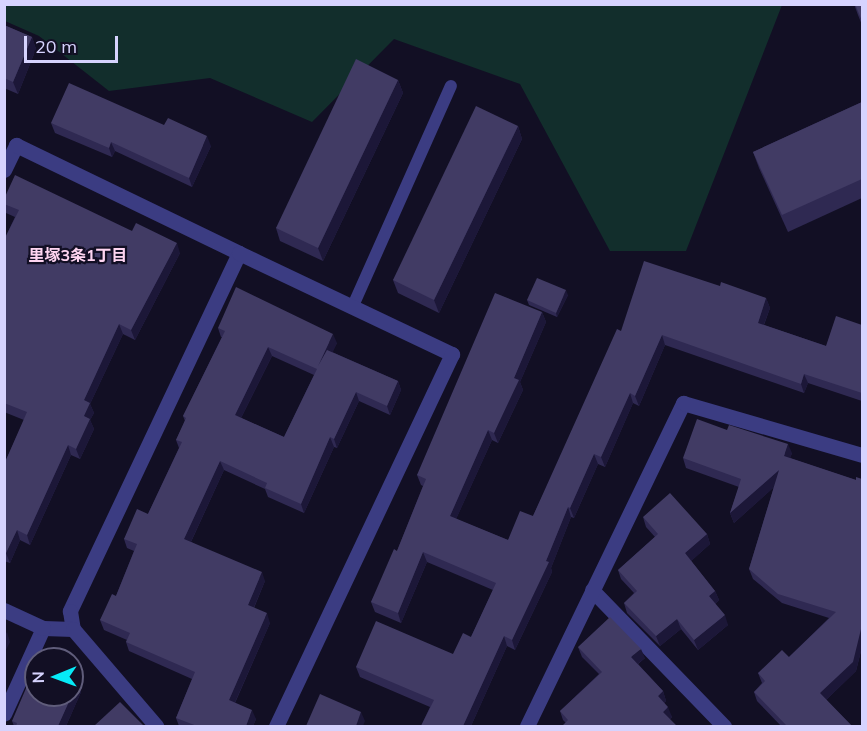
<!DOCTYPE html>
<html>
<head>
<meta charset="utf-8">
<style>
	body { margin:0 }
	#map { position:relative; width:867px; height:731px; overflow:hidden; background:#120f24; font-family:Mulish,"Noto Sans JP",sans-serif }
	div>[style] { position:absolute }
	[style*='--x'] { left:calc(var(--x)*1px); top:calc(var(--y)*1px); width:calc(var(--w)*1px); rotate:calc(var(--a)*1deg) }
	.green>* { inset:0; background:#122e2c }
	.service>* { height:12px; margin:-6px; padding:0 6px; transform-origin:6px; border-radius:6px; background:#3b3c82 }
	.minor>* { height:15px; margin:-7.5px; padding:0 7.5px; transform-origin:7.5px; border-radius:7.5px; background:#3b3c82 }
	.wall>* { inset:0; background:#2f2952 }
	.shaded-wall>* { inset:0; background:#1c1738 }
	.building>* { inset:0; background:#413b64 }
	span { translate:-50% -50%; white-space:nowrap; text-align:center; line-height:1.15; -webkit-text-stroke:4.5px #120f24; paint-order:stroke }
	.neighbourhood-label { font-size:16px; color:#fed5f1; font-weight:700 }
	.frame { position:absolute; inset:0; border:6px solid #d6d3fe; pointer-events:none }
	.north { position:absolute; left:24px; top:647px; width:60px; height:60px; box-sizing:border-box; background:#120f24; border:2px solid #605d7b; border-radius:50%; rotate:269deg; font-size:16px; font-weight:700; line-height:24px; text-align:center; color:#d6d3fe }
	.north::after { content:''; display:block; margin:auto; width:21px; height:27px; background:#06eaf7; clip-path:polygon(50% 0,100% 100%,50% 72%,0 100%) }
	.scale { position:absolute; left:24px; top:36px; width:94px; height:27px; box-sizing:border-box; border:3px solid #d6d3fe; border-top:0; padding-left:8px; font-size:18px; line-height:21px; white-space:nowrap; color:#d6d3fe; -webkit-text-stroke:4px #120f24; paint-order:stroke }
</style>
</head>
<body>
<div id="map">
	<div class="green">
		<i style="clip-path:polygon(4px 5px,782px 5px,686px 251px,610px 251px,520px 84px,394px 39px,312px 122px,210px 78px,109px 91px,39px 36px,5px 21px)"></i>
	</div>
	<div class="service">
		<i style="--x:352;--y:308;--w:243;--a:-66"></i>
	</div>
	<div class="minor">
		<i style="--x:4;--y:170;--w:28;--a:-64"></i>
		<i style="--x:16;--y:145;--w:248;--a:25.8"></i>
		<i style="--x:239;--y:253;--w:396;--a:115.3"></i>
		<i style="--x:70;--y:611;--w:18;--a:81"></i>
		<i style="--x:73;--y:629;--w:30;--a:-178"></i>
		<i style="--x:43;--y:628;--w:94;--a:114.4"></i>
		<i style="--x:239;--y:253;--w:236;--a:25.4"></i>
		<i style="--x:452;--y:354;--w:412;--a:115.3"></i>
		<i style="--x:592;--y:590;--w:190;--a:45.9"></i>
		<i style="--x:4;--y:610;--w:43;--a:24.8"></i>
		<i style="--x:73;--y:629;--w:128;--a:49.4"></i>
		<i style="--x:527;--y:726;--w:359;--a:-64.2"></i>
		<i style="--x:683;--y:403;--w:186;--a:16.2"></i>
	</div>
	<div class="wall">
		<i style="clip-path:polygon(854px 4px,862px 4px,862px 25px,858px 15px)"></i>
		<i style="clip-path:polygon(4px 25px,32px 37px,36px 49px,18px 94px,4px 88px)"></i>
		<i style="clip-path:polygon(398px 80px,403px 93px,323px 261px,280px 241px,276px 228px)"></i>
		<i style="clip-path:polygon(862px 102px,862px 198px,788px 232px,759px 168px,753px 152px)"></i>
		<i style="clip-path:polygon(51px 123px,211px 146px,192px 187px,115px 151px,112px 157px,55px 133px)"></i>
		<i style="clip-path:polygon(518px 126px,522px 139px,439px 313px,398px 293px,393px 280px)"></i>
		<i style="clip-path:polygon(4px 199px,132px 231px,180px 253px,135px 340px,123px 334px,90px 404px,94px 413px,90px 420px,94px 429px,80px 459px,71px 455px,30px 545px,20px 540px,10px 563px,4px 561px,4px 459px,6px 460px,24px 420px,4px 412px,4px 240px,15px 217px,6px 213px,4px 208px)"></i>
		<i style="clip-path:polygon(720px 286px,766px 298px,770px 308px,764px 325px,826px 346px,862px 325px,862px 401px,808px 383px,804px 393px,665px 345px,639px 406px,633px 403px,605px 467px,598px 464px,574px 518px,571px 517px,551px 568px,552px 572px,515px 650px,507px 646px,471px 726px,421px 726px,430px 707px,360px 677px,356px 667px,453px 654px,471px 637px,493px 590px,427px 562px,401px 623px,375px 612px,371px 602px,397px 551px,423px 486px,421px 485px,417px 475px,542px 312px,546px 322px,520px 382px,523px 390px,498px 443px,492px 440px,456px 519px,508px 540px,533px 516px,621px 331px)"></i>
		<i style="clip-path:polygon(568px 295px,557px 317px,529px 305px,527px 300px)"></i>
		<i style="clip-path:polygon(evenodd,218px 328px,337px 343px,332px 352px,398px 381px,401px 390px,390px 415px,359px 401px,337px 448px,334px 447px,304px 513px,268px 497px,265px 489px,224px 470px,191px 542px,265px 581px,254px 608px,270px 623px,235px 703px,256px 719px,253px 726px,179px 726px,176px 718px,192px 679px,129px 651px,126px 642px,127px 640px,104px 630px,100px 620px,116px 596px,134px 551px,127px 548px,124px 539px,148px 514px,179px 448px,176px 440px,185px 421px,183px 416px,222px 337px,221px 337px,218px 328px,272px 356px,314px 375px,284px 437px,241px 418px,272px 356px)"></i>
		<i style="clip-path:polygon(792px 453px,790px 458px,856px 480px,862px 479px,862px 647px,856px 671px,826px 700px,852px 726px,781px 726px,757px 701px,754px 692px,762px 683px,758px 673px,789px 657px,829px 618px,782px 603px,753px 579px,749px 569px,774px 487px,734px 523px,730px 513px,739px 487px,686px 468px,683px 458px)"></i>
		<i style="clip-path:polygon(643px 517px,707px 534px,710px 544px,691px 561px,715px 591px,719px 600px,715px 604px,728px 625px,698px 650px,681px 629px,660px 646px,627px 613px,624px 603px,634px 593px,621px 579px,618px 570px,655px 537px,646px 527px)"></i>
		<i style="clip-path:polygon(578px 647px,645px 658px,638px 664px,663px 691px,666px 701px,664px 703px,672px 717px,670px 719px,566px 723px,563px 720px,560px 711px,599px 674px,582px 657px)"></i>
		<i style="clip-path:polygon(77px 683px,81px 692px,66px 726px,14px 726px,12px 721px)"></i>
	</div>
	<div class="shaded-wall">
		<i style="clip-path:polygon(32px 37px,36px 49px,18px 94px,13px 82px)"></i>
		<i style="clip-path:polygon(398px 80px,403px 93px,323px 261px,318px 248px)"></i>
		<i style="clip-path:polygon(518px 126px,522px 139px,439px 313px,434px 300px)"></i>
		<i style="clip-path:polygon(207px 136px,211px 146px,192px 187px,189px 178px)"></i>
		<i style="clip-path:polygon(111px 142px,115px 151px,112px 157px,109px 148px)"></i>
		<i style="clip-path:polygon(177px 243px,180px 253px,135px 340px,131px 330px)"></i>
		<i style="clip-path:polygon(566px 290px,568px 295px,557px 317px,556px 313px)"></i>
		<i style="clip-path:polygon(766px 298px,770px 308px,761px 332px,758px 323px)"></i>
		<i style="clip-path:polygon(542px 312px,546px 322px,520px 382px,523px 390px,498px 443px,494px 433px,514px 378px)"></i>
		<i style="clip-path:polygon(119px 324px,123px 334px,90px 404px,94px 413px,90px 420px,94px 429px,80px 459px,76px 449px,84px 416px,84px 400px)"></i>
		<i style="clip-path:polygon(333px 334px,337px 343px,322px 376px,318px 366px)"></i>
		<i style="clip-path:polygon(662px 335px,665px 345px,639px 406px,635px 396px)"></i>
		<i style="clip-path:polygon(268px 347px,272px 356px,238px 424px,235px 415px)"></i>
		<i style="clip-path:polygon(804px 374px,808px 383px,804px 393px,801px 384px)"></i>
		<i style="clip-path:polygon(398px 381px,401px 390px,390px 415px,387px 406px)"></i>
		<i style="clip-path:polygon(356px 392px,359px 401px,337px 448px,334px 439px)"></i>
		<i style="clip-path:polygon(630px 393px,633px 403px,605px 467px,601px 457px)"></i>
		<i style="clip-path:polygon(488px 430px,492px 440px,453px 526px,450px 516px)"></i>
		<i style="clip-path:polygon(330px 437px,334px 447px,304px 513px,301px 504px)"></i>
		<i style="clip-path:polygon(788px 444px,792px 453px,788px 465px,784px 456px)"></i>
		<i style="clip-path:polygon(68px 445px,71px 455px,30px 545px,27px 535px)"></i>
		<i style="clip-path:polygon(594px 454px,598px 464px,574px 518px,570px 508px)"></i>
		<i style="clip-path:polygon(220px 461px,224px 470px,188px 548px,184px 539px)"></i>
		<i style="clip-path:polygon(779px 470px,782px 480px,734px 523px,730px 513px)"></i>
		<i style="clip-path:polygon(568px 507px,571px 517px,551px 568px,552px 572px,515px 650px,512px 640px,546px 561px)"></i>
		<i style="clip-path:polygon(17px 530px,20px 540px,10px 563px,6px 553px)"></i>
		<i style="clip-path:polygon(707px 534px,710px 544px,689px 563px,685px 553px)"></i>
		<i style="clip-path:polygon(423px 552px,427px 562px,401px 623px,398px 613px)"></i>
		<i style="clip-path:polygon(262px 572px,265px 581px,251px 614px,248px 605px)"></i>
		<i style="clip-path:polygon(715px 591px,719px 600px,712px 606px,709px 596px)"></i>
		<i style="clip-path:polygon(267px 613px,270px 623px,232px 709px,229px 700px)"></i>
		<i style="clip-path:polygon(725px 615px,728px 625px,698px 650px,694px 640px)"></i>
		<i style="clip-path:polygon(677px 619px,681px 629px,660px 646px,656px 636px)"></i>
		<i style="clip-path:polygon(862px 625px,862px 647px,856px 671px,823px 703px,820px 693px)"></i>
		<i style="clip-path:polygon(7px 632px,10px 642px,4px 654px,4px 637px)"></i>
		<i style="clip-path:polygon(504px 636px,507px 646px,471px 726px,463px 726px)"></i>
		<i style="clip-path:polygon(641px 649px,645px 658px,635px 666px,631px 657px)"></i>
		<i style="clip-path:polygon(77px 683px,81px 692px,66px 726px,58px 726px)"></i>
		<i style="clip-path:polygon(663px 691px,666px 701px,662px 705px,658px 696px)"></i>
		<i style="clip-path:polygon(668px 707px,672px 717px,666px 722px,663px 712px)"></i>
		<i style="clip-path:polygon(252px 710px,256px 719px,253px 726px,246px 726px)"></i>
		<i style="clip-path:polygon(361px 712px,365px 721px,363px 726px,355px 726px)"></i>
	</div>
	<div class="building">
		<i style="clip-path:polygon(855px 4px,862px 4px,862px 21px)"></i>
		<i style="clip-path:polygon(4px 25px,32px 37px,13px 82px,4px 78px)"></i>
		<i style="clip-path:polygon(356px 59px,398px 80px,318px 248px,276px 228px)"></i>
		<i style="clip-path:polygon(69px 83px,164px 125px,168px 118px,207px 136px,189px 178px,111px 142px,109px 148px,51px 123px)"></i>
		<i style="clip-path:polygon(862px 102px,862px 179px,782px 215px,753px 152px)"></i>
		<i style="clip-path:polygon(476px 106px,518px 126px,434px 300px,393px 280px)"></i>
		<i style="clip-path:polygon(15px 175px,132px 231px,136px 223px,177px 243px,131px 330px,119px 324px,84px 400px,90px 403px,84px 416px,90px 419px,76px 449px,68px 445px,27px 535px,17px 530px,6px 553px,4px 552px,4px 459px,6px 460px,27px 412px,4px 403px,4px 240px,19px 210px,4px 204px,4px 199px)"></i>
		<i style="clip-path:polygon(644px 261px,720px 286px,721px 282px,766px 298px,758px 323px,826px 346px,836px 316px,862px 325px,862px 393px,804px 374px,801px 384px,662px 335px,635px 396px,630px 393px,601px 457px,594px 454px,570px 508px,568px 507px,546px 561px,549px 562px,512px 640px,504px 636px,463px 726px,421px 726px,434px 700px,356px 667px,376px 621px,453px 654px,463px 633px,471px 637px,496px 583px,423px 552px,398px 613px,371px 602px,394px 549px,397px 551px,426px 479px,417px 475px,495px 293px,542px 312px,514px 378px,519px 380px,494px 433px,488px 430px,450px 516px,508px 540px,520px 511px,533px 516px,617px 329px,621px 331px)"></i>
		<i style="clip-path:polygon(537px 278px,566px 290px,556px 313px,527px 300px)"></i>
		<i style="clip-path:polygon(evenodd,236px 287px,333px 334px,318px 366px,327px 350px,398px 381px,387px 406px,356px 392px,334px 439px,330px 437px,301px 504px,265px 488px,267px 483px,220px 461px,184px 539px,262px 572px,248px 605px,267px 613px,229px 700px,252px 710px,246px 726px,197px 726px,176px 718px,195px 672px,126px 642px,130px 633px,100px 620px,112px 594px,116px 596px,137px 544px,124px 539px,137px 509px,148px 514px,182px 442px,176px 440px,186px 418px,183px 416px,225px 331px,218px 328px,236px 287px,268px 347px,317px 369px,284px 437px,235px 415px,268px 347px)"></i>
		<i style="clip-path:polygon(697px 419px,727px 430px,729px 425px,788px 444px,784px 456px,856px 480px,856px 477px,862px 479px,862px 625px,853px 662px,820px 693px,852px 726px,787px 726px,754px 692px,765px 681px,758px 673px,782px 650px,789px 657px,836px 612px,778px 594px,749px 569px,779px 470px,730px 513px,741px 479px,683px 458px)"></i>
		<i style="clip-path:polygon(670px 493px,707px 534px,685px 553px,715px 591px,709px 596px,725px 615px,694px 640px,677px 619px,656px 636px,624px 603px,637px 591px,618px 570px,658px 534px,643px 517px)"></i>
		<i style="clip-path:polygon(610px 617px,641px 649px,631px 657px,663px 691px,658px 696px,668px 707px,663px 712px,677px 726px,562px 726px,568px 720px,560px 711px,602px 672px,578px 647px)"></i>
		<i style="clip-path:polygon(36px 665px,36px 695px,72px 695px,58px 726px,16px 726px,17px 723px,12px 721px)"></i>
		<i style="clip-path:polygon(72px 681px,77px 683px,72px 695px)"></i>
		<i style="clip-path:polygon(320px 694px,361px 712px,356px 726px,306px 726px)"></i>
		<i style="clip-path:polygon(120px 702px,144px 726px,94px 726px)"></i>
	</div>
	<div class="neighbourhood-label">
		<span style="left:78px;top:255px">里塚3条1丁目</span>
	</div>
	<div class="frame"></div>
	<div class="north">N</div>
	<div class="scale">20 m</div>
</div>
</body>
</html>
